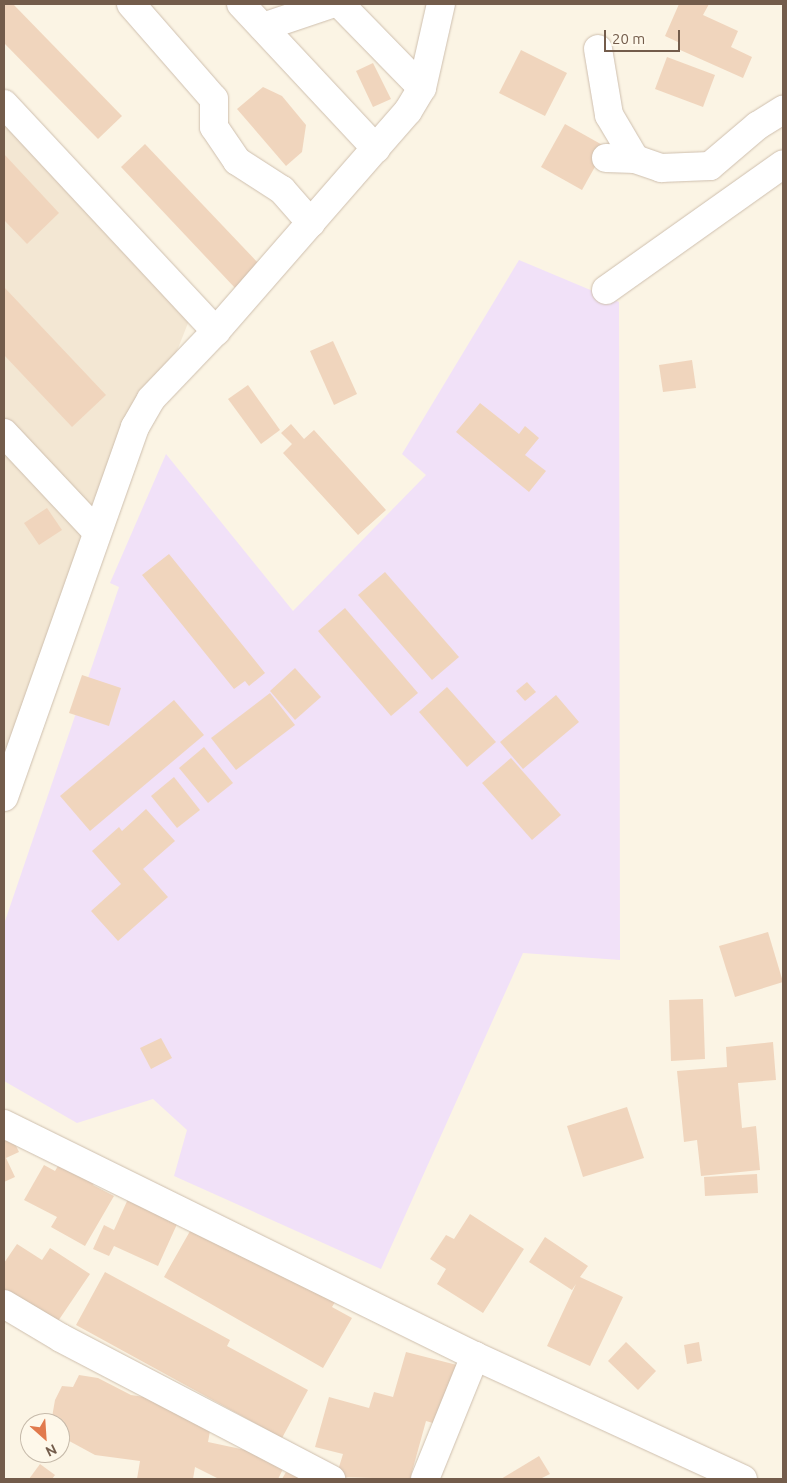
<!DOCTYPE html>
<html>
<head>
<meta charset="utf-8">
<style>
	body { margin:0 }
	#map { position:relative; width:787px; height:1483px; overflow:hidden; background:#fbf4e4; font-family:Ubuntu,sans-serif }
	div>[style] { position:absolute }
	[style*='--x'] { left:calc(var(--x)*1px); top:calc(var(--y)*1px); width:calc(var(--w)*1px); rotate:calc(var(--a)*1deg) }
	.residential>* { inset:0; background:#f3e7d3 }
	.education>* { inset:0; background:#f1e1f8 }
	.building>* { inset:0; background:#f0d5bd }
	.roads { filter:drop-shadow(0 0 1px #cebfae) drop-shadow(0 0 1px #cebfae) }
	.minor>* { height:28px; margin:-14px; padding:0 14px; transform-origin:14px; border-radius:14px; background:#fff }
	span { translate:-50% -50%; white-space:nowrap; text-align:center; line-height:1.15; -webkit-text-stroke:4px #fef8ea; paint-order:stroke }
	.frame { position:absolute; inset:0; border:5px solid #735c4b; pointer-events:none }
	.north { position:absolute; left:20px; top:1413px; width:50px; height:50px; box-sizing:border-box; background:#fef8ea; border:1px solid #c6baaa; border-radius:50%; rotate:154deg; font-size:14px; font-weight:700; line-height:20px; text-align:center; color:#735c4b }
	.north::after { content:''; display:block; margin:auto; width:18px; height:22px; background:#e17a4d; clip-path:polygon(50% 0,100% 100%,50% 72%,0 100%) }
	.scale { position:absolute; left:604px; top:30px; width:76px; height:22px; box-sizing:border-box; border:2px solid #735c4b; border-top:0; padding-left:6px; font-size:15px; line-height:18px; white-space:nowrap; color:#735c4b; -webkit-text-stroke:4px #fef8ea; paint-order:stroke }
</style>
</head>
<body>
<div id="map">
	<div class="residential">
		<i style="clip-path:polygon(4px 116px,190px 318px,11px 770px,4px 762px)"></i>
	</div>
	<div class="education">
		<i style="clip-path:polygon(519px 260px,619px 302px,620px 960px,523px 953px,381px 1269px,174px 1176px,187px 1130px,153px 1099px,77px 1123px,4px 1081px,4px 924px,119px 587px,110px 583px,166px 454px,293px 611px,426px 475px,402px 454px)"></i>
	</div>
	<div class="building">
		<i style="clip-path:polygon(4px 4px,13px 4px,122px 116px,98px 139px,4px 43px)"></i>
		<i style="clip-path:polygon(679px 4px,709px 4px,703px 15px,738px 31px,731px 47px,752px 57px,743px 78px,678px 49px,680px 43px,665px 36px)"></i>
		<i style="clip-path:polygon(521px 50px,567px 73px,545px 116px,499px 93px)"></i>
		<i style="clip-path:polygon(667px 57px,715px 75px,703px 107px,655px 89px)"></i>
		<i style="clip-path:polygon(373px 63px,391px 99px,373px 107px,356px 71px)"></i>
		<i style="clip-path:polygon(263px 87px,282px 96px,306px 125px,302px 152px,286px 166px,237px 109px)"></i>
		<i style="clip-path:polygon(565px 124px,606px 147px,582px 190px,541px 167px)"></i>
		<i style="clip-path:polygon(145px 144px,261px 266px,236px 289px,121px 167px)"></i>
		<i style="clip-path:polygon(4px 154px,59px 213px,27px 244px,4px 220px)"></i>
		<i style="clip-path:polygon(4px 287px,106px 395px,72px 427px,4px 355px)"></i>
		<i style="clip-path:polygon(333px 341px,357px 394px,334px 405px,310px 351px)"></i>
		<i style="clip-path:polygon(692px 360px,696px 388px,663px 392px,659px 365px)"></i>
		<i style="clip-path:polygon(248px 385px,280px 430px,261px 444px,228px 399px)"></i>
		<i style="clip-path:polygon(480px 403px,519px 434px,525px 426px,539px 438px,525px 455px,546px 471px,529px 492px,456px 432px)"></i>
		<i style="clip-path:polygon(291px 424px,304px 439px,314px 430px,386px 510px,358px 535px,283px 453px,292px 444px,281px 433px)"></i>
		<i style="clip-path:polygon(47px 508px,62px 530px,39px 545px,24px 523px)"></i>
		<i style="clip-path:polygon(169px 554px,265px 673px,249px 686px,245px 681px,234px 689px,142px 575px)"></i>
		<i style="clip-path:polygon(385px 572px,459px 657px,432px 680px,358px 595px)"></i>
		<i style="clip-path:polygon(345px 608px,418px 693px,391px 716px,318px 631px)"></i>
		<i style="clip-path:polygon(295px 668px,321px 697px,295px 720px,270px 691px)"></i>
		<i style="clip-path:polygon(82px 675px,121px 688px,109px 726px,69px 713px)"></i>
		<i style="clip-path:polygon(527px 682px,536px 692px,525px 701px,516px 691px)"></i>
		<i style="clip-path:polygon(447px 687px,496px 742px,467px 767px,419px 712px)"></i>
		<i style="clip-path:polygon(270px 693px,295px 725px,236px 770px,211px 738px)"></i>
		<i style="clip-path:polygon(556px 695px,579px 722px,523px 769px,500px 742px)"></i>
		<i style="clip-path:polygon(174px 700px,204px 735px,90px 831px,60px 796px)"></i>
		<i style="clip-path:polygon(204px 747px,233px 783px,208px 803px,179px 768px)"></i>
		<i style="clip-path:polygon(511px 758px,561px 815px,532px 840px,482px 783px)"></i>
		<i style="clip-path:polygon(174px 777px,200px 810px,177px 828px,151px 796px)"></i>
		<i style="clip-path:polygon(146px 809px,175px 841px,143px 869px,168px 897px,118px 941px,91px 911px,121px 884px,92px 851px,119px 827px,122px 831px)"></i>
		<i style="clip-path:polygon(768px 932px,783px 982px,735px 997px,719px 946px)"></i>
		<i style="clip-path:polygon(703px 999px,705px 1059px,671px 1061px,669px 1000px)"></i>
		<i style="clip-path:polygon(161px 1038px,172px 1058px,151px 1069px,140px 1048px)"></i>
		<i style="clip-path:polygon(773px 1042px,776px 1080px,738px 1083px,742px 1128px,756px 1126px,760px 1170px,701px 1176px,697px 1140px,684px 1142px,677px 1071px,727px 1067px,726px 1047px)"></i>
		<i style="clip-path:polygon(627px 1107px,644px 1158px,583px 1177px,567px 1126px)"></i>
		<i style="clip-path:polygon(4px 1121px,19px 1152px,6px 1158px,15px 1177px,4px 1182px)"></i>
		<i style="clip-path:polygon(64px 1156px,99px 1176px,93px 1185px,114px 1196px,85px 1246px,51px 1227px,57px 1217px,24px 1200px,44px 1165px,55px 1171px)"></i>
		<i style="clip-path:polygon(757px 1174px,758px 1193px,705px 1196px,704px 1177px)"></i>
		<i style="clip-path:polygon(128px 1199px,178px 1222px,158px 1266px,114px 1246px,109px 1256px,93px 1249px,104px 1225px,114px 1230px)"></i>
		<i style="clip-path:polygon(470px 1214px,524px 1249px,483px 1313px,437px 1284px,446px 1269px,430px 1259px,446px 1235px,454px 1239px)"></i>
		<i style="clip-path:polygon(198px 1217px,338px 1297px,332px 1307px,352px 1318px,323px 1368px,164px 1277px)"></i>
		<i style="clip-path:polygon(545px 1237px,588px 1266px,580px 1277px,623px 1297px,590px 1366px,547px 1346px,576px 1284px,572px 1290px,529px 1262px)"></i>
		<i style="clip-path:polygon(17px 1244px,42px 1260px,50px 1248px,90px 1274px,54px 1327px,4px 1293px,4px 1263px)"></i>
		<i style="clip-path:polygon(105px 1272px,230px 1340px,227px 1346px,308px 1390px,282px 1438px,76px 1325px)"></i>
		<i style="clip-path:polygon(626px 1342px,656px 1371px,638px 1390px,608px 1361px)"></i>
		<i style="clip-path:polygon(699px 1342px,702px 1361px,687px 1364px,684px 1345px)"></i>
		<i style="clip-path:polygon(406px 1352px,457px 1365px,440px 1425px,426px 1421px,410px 1479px,336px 1477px,343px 1454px,315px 1447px,329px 1397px,369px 1408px,374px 1392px,393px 1397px)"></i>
		<i style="clip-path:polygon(79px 1375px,98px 1378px,131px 1395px,144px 1397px,210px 1431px,208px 1442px,264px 1454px,285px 1465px,278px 1479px,219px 1479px,195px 1467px,193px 1479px,137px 1479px,140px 1461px,95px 1455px,60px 1436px,60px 1423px,51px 1423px,55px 1400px,62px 1386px,73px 1387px)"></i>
		<i style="clip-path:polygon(539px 1456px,550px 1474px,540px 1479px,501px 1479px)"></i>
		<i style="clip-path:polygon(40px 1464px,55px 1475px,52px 1479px,29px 1479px)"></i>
		<i style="clip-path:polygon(286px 1472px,303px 1479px,282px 1479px)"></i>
	</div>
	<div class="roads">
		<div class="minor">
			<i style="--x:131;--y:4;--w:126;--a:48.9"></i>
			<i style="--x:214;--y:99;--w:28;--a:90"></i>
			<i style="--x:214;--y:127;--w:41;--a:55.9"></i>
			<i style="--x:237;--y:161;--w:54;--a:32.8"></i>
			<i style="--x:282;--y:190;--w:44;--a:48.7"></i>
			<i style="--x:241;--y:4;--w:198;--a:47"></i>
			<i style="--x:340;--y:4;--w:117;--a:45.7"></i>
			<i style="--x:263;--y:27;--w:72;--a:-18.7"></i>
			<i style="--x:598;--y:49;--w:67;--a:80.5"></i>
			<i style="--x:609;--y:115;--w:51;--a:59.4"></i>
			<i style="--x:635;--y:159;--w:28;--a:19"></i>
			<i style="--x:661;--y:168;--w:49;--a:-2.3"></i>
			<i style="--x:710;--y:166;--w:62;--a:-40.4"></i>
			<i style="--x:757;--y:126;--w:31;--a:-32"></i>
			<i style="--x:4;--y:104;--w:311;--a:47"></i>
			<i style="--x:606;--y:158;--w:29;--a:2"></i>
			<i style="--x:606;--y:290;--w:217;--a:-35.4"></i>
			<i style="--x:4;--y:433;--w:134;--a:46.8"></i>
			<i style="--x:4;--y:797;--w:393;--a:-70.5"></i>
			<i style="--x:135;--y:427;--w:32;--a:-60"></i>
			<i style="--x:151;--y:399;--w:94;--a:-46.3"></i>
			<i style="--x:216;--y:331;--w:292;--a:-48.9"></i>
			<i style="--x:408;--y:111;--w:27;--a:-59"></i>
			<i style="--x:422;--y:88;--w:86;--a:-77.3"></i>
			<i style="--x:4;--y:1124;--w:525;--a:26.22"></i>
			<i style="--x:475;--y:1356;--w:295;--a:24.7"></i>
			<i style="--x:4;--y:1304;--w:66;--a:30.8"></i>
			<i style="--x:61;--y:1338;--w:305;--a:27.6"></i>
			<i style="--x:425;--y:1479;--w:133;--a:-67.9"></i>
		</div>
	</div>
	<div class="frame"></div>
	<div class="north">N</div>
	<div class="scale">20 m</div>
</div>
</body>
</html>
